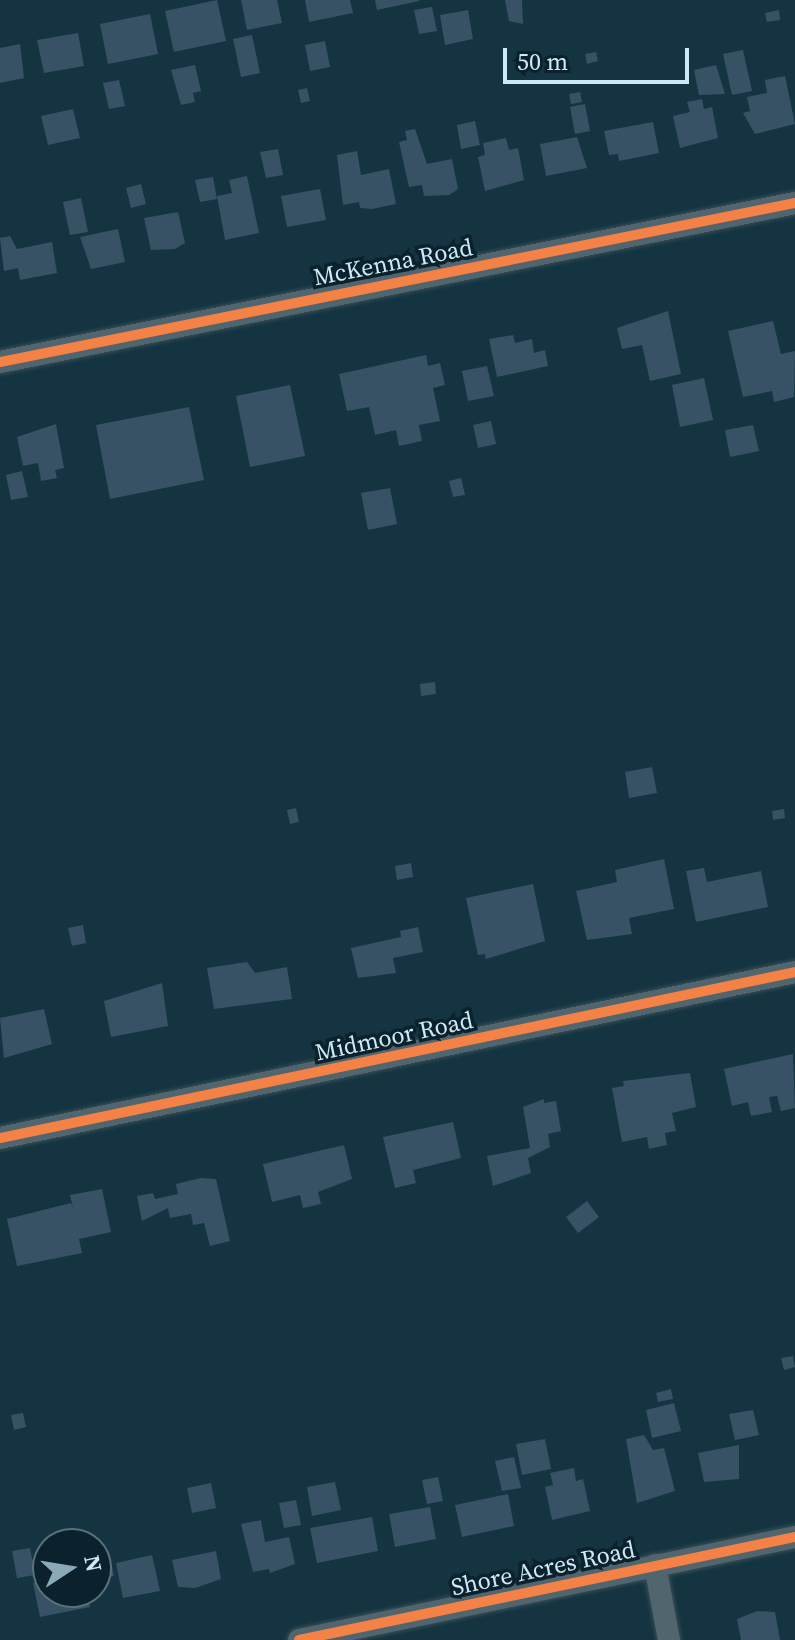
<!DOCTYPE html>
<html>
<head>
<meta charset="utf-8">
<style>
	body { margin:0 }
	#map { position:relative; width:795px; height:1640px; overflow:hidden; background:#143441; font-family:"Source Serif 4",serif }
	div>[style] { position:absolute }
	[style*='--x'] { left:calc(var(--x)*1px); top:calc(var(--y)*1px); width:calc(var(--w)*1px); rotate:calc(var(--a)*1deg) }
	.building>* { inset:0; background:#375265 }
	.roads { filter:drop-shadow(0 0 2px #384e57) drop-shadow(0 0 2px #384e57) }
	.minor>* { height:22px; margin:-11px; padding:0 11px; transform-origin:11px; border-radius:11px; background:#51656e }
	.cycleway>* { height:10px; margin:-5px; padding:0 5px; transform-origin:5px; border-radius:5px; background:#f48246 }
	span { translate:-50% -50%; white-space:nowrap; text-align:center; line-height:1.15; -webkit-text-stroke:7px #0b212c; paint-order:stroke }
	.street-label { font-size:24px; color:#cde8f7 }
	.north { position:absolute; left:32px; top:1528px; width:80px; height:80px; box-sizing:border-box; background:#0b212c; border:2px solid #59717d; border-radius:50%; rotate:78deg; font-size:22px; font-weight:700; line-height:32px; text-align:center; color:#cde8f7 }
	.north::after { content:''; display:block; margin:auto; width:28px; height:36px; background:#8ca9b7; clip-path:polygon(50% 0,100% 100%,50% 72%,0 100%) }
	.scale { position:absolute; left:503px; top:48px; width:186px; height:36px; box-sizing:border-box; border:4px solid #cde8f7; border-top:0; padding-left:10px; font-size:24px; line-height:28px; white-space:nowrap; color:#cde8f7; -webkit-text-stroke:6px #0b212c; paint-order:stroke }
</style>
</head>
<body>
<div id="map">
	<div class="building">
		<i style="clip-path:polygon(217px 0,226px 41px,174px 52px,165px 11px)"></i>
		<i style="clip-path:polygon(241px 0,277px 0,282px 23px,247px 30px)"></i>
		<i style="clip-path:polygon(305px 0,350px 0,353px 13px,309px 22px)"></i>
		<i style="clip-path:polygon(375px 0,419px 0,419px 1px,377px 10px)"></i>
		<i style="clip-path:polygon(505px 0,522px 0,523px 24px,509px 21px)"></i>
		<i style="clip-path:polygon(432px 7px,437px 31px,419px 34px,414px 10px)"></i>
		<i style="clip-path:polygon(468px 10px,473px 39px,445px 45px,440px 15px)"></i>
		<i style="clip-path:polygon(779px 10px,780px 20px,767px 22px,765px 13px)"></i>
		<i style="clip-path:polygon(150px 14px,158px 54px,108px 64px,100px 24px)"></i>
		<i style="clip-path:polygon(78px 33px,84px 66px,44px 73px,37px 40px)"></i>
		<i style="clip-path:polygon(252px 35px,260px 73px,241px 77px,233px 39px)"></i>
		<i style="clip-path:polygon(325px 41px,330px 67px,310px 71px,305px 45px)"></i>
		<i style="clip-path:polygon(20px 44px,24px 78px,0 83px,0 48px)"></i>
		<i style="clip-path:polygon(743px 50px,752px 91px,732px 95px,723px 54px)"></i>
		<i style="clip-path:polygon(596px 52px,598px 61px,587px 64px,585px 54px)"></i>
		<i style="clip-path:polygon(195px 65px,201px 91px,193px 93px,195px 102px,181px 105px,171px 70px)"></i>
		<i style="clip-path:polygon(716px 65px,725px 94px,699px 95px,694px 70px)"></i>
		<i style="clip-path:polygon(785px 76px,795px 124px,755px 134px,743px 113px,750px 111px,747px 97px,767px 93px,765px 80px)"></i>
		<i style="clip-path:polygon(119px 80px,125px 106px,109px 109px,103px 83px)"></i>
		<i style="clip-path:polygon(307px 88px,310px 101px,301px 103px,298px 90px)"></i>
		<i style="clip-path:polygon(580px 92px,582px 102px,571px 104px,569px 94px)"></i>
		<i style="clip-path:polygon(702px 99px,704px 109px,712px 107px,718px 138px,680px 148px,673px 116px,690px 112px,687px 102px)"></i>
		<i style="clip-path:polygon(585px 104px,590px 131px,575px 134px,570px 107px)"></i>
		<i style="clip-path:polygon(73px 109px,80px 138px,48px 145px,41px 116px)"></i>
		<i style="clip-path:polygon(475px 121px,480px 145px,461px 149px,457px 125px)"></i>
		<i style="clip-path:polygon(653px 122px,659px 153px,619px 161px,618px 154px,609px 155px,604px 131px)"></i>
		<i style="clip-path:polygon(415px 129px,427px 164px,452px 159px,458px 189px,449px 195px,424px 196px,422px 185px,409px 187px,399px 142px,407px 140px,405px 131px)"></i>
		<i style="clip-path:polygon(577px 137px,587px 168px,546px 176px,540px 144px)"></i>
		<i style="clip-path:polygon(506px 138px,509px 150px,518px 148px,524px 180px,485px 191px,478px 157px,485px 155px,483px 143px)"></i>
		<i style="clip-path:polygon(278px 149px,283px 175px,266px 178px,260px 152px)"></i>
		<i style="clip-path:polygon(357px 151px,361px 175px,389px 169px,396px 204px,372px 209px,360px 208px,359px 202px,343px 205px,337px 155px)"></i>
		<i style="clip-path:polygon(247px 176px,259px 233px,225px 240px,217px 196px,232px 193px,229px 180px)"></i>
		<i style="clip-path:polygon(213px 177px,217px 199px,200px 202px,195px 180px)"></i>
		<i style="clip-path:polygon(141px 184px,146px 204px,131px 208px,126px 188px)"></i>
		<i style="clip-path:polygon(320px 189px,326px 220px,287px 227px,281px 196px)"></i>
		<i style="clip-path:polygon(81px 198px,88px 232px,70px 235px,63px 202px)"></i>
		<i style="clip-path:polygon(178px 212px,185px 243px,175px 249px,151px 250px,144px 218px)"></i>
		<i style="clip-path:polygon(118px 229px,125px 262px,91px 269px,80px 237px)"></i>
		<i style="clip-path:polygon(10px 236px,17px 249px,52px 242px,57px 273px,20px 280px,18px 268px,4px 271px,0 238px)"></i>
		<i style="clip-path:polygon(668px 311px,681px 374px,650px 381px,642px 345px,622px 349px,617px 328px)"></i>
		<i style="clip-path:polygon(773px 321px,781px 354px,795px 351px,794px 397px,774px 402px,772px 391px,743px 397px,728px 331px)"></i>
		<i style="clip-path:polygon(513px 335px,515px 343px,532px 339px,534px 353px,545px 350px,548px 366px,497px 377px,489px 339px)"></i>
		<i style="clip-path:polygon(426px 355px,428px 366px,440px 363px,445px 385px,433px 388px,440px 421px,419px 425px,422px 441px,399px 446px,396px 430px,375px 435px,369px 407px,347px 411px,339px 374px)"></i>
		<i style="clip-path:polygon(487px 366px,494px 396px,468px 401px,462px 371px)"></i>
		<i style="clip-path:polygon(704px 378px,713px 420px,680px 427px,672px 385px)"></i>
		<i style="clip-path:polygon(290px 385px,305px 456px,250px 467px,236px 396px)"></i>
		<i style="clip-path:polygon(189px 407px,204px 480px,110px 499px,96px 425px)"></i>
		<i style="clip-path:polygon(491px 421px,496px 444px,478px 448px,473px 425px)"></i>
		<i style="clip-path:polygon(56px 424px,64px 468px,55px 470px,57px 478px,41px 481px,38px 463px,23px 466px,17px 437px)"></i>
		<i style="clip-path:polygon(753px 425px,759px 451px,730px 457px,725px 430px)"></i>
		<i style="clip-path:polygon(22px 471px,28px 497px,11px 500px,6px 475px)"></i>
		<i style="clip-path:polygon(461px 478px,465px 495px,453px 497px,449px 481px)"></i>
		<i style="clip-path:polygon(390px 488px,397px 524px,368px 530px,361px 493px)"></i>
		<i style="clip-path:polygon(435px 682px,436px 694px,421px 696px,420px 684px)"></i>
		<i style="clip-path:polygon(652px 767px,657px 793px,629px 798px,625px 772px)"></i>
		<i style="clip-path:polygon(296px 808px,299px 822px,290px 824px,287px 810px)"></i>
		<i style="clip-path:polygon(784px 809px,785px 818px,773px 820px,772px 811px)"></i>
		<i style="clip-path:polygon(664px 859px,674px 909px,629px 918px,632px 934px,587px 940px,576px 891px,617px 882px,615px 870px)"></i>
		<i style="clip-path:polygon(411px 863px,413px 877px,397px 880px,395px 866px)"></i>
		<i style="clip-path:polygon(704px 868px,707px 882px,761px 871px,768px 907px,696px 922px,686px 871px)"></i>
		<i style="clip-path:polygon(533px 884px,545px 941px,486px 959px,485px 954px,478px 955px,466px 898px)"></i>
		<i style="clip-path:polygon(83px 925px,86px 943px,72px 946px,68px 928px)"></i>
		<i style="clip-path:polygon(418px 927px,423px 952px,393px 958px,396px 973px,358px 978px,351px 948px,401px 937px,400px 931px)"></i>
		<i style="clip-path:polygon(247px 962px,255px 973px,287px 967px,292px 999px,214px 1009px,207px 968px)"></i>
		<i style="clip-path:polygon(162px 983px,168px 1026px,111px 1037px,104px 1001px)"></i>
		<i style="clip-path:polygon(44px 1009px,52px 1044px,4px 1058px,0 1018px)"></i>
		<i style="clip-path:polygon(793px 1054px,795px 1108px,781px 1111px,777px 1096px,769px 1097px,772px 1112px,751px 1116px,748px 1102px,732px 1106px,724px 1069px)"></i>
		<i style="clip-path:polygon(690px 1073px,696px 1107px,672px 1113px,676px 1131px,665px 1133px,667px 1145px,649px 1149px,647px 1137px,622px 1142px,612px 1088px,624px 1086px,623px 1081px)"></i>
		<i style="clip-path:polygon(544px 1099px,544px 1103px,556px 1101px,561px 1131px,548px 1134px,550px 1147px,528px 1158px,531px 1173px,493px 1186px,487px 1156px,530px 1148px,523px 1107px)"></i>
		<i style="clip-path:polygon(453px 1122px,461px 1158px,413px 1170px,416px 1183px,395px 1188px,383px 1137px)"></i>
		<i style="clip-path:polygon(344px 1145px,352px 1179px,318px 1192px,321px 1204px,303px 1208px,300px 1195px,272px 1202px,263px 1164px)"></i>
		<i style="clip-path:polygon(201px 1178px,216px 1179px,230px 1241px,210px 1246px,204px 1223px,193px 1225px,191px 1214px,170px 1218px,168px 1208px,142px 1221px,137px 1196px,153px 1193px,155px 1199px,178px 1194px,176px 1184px)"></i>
		<i style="clip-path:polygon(102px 1189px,111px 1232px,79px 1239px,82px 1253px,17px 1266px,7px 1219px,71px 1203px,73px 1208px,70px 1195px)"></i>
		<i style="clip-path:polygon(587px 1201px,599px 1217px,578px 1233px,566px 1217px)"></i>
		<i style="clip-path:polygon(793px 1356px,795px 1367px,784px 1370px,781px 1358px)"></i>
		<i style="clip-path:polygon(671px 1389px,673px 1399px,658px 1402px,656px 1393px)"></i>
		<i style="clip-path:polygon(674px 1403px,681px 1431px,652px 1438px,646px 1410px)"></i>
		<i style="clip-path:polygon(753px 1410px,759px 1435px,735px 1440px,729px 1414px)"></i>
		<i style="clip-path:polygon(23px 1413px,26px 1427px,14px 1430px,11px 1415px)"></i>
		<i style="clip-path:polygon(644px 1435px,653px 1450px,664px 1448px,675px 1491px,637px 1503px,626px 1439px)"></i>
		<i style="clip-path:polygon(545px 1439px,551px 1469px,522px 1475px,516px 1444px)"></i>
		<i style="clip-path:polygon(739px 1445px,739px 1479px,704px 1482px,698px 1453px)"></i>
		<i style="clip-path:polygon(514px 1457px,521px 1488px,502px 1491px,495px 1461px)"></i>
		<i style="clip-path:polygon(574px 1468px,576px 1481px,583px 1479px,590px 1511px,552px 1520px,545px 1487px,553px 1485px,550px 1473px)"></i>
		<i style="clip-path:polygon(438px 1477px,443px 1501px,427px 1504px,422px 1480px)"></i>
		<i style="clip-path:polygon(335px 1482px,341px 1510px,312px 1516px,307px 1487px)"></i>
		<i style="clip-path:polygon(211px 1483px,216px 1508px,192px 1513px,187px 1488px)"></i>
		<i style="clip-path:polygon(508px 1494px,514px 1526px,462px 1537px,455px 1505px)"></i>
		<i style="clip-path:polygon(296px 1500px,301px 1525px,284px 1528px,279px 1503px)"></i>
		<i style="clip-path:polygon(430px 1507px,436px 1539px,395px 1547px,389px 1514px)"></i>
		<i style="clip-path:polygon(372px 1517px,378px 1551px,317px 1563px,310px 1528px)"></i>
		<i style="clip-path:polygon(261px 1520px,265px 1542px,289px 1537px,295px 1564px,270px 1573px,269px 1569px,253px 1572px,241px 1524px)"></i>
		<i style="clip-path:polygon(30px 1548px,35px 1575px,17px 1578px,12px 1551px)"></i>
		<i style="clip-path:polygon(109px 1551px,114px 1576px,97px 1579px,96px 1553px)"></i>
		<i style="clip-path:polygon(216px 1551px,221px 1579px,195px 1588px,178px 1587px,172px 1560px)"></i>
		<i style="clip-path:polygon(152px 1555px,160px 1591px,123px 1598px,116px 1563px)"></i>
		<i style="clip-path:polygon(48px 1579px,48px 1592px,87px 1592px,90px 1607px,40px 1617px,33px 1583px)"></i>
		<i style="clip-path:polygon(757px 1611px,775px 1612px,780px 1640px,741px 1640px,737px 1619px)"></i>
	</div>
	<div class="roads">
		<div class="minor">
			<i style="--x:0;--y:362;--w:811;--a:-11.31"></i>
			<i style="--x:0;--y:1138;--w:812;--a:-11.79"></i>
			<i style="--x:655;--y:1565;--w:76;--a:79.4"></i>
			<i style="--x:299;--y:1640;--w:507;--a:-11.73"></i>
		</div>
	</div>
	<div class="cycleway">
		<i style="--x:0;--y:362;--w:811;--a:-11.31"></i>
		<i style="--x:0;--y:1138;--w:812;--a:-11.79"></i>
		<i style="--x:299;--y:1640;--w:507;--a:-11.73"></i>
	</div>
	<div class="street-label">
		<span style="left:393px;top:262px;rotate:-11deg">McKenna Road</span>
		<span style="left:394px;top:1036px;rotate:-12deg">Midmoor Road</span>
		<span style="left:543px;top:1568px;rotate:-12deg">Shore Acres Road</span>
	</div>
	<div class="north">N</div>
	<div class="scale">50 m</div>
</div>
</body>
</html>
